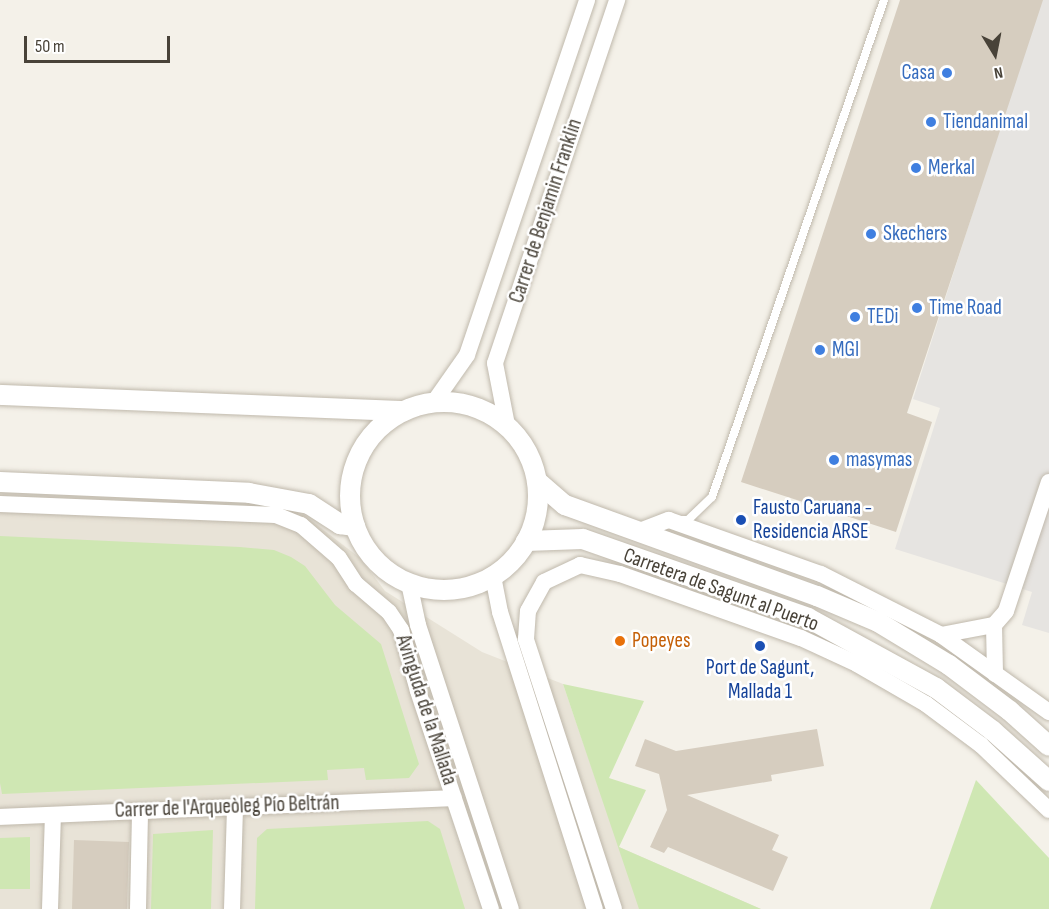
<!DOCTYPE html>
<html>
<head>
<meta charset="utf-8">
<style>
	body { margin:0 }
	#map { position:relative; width:1049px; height:909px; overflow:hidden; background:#f4f1e9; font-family:"Sofia Sans Condensed",sans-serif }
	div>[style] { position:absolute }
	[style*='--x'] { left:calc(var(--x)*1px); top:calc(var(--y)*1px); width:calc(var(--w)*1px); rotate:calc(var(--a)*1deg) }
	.residential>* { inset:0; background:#e8e3d7 }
	.green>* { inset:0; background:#cfe7b3 }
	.parking>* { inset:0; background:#e6e4e1 }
	.building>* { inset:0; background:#d6cdbf }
	.roads { filter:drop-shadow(0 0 2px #c0b9ac) drop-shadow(0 0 2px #c0b9ac) }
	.service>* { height:8px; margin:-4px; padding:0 4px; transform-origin:4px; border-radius:4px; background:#fff }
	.minor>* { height:16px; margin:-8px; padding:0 8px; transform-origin:8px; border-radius:8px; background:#fff }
	.tertiary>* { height:20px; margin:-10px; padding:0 10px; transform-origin:10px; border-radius:10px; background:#fff }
	.tertiary>.ring { margin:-10px; padding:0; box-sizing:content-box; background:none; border:20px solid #fff; border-radius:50% }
	.dots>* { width:16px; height:16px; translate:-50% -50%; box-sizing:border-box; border:3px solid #fff; border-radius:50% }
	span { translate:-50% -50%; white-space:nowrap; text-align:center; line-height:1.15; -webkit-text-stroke:5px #fff; paint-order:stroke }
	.shop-label { font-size:21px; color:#366cbe }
	.right { translate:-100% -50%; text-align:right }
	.left { translate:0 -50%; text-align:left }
	.street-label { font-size:21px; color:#484238 }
	.transit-label { font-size:21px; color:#164399 }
	.food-label { font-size:21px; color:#c56008 }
	.north { position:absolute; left:965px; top:24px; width:60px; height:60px; -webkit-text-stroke:4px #fff; paint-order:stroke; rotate:170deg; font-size:16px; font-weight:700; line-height:24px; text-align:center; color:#484238 }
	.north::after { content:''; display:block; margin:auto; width:21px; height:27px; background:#484238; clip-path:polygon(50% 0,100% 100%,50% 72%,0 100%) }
	.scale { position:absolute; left:24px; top:36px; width:146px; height:27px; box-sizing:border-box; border:3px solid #484238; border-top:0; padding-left:8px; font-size:18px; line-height:21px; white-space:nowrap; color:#484238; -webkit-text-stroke:4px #fff; paint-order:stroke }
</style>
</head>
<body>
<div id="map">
	<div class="residential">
		<i style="clip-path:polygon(0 500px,304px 515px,360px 558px,385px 591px,482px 652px,563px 684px,619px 847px,761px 909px,0 909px)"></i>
	</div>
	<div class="green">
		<i style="clip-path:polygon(0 536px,240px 547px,274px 550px,291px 557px,305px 566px,335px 605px,381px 644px,419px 764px,409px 778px,366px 780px,364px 768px,327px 770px,328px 780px,2px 794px,0 783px)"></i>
		<i style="clip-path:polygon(563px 684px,644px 701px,609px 778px,646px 790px,619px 847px,761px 909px,639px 909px)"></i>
		<i style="clip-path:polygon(976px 780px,1049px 858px,1049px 909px,930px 909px)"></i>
		<i style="clip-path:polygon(428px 821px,440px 829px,465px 909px,255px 909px,257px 838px,267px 829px)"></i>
		<i style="clip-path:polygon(213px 830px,211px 909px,151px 909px,153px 834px)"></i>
		<i style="clip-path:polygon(30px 837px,30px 889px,0 889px,0 838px)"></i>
	</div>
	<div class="parking">
		<i style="clip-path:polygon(1041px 0,1049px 0,1049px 633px,1022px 625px,1032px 592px,895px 549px,940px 408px,913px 399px)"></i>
	</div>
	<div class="building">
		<i style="clip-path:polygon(900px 0,1043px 0,907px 413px,932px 422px,896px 532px,741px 482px)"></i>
		<i style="clip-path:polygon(817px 729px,824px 766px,771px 775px,772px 781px,687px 795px,779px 835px,772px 850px,788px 857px,773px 891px,668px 847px,664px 853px,650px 847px,667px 810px,659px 774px,635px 766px,645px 739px,676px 751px)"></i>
		<i style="clip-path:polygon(74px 840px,129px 842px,127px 909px,72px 909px)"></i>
	</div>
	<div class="roads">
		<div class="service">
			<i style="--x:681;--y:520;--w:7;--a:0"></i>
			<i style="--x:688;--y:520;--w:33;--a:-44"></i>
			<i style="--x:712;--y:497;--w:526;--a:-70.91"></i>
		</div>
		<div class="minor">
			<i style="--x:434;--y:402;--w:57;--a:-54.9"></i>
			<i style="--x:467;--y:355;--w:375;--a:-71.3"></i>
			<i style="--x:507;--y:425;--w:63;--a:-101"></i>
			<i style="--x:495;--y:363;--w:383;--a:-71.4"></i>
			<i style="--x:0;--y:504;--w:276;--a:2.3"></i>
			<i style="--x:276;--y:515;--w:27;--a:22"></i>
			<i style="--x:301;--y:525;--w:50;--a:41"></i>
			<i style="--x:339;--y:558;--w:31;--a:57"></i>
			<i style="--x:356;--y:584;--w:43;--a:40.3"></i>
			<i style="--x:389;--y:612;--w:22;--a:56"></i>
			<i style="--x:401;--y:630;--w:63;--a:74.4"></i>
			<i style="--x:418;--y:691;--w:230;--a:71.5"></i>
			<i style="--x:637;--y:532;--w:34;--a:-21"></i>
			<i style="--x:669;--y:520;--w:161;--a:19.6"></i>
			<i style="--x:821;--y:574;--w:135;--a:26.9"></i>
			<i style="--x:941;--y:635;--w:133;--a:35.5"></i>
			<i style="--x:493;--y:576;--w:37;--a:79"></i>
			<i style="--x:500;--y:612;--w:312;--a:72.3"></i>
			<i style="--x:409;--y:583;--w:43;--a:77.9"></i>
			<i style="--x:418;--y:625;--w:299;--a:71.9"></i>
			<i style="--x:994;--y:625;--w:49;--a:88.8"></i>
			<i style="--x:941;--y:635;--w:54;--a:-10.7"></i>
			<i style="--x:994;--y:625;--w:18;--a:-49"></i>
			<i style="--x:1006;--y:611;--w:136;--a:-71.6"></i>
			<i style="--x:0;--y:817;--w:454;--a:-2.4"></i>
			<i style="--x:50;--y:909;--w:94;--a:-88.2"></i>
			<i style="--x:138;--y:909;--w:98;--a:-88.8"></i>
			<i style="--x:232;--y:909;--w:102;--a:-88.3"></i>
			<i style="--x:614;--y:909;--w:284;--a:-108.1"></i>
			<i style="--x:526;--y:639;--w:28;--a:-86"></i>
			<i style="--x:528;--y:611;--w:33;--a:-61"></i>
			<i style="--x:544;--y:582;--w:40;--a:-25"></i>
			<i style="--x:580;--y:565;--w:41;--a:12.7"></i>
			<i style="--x:620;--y:574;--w:192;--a:19.5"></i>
			<i style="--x:801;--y:638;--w:62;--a:24.9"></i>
			<i style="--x:857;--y:664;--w:80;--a:30.1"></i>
			<i style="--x:926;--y:704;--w:69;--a:36.7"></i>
			<i style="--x:981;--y:745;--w:94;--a:43.7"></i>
		</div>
		<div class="tertiary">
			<i style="--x:0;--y:395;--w:403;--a:2.3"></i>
			<i class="ring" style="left:350px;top:402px;width:168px;height:168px"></i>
			<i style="--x:537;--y:481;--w:37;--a:41"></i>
			<i style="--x:565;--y:505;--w:268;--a:19.9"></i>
			<i style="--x:817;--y:596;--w:66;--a:23.1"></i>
			<i style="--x:878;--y:622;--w:83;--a:31.2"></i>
			<i style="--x:949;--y:665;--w:76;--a:37"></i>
			<i style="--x:1010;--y:711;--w:52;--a:41.9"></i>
			<i style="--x:0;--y:482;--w:249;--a:2.5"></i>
			<i style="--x:249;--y:493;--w:61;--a:10.4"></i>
			<i style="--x:309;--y:504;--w:37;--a:33"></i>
			<i style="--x:340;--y:524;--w:15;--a:8"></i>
			<i style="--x:526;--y:541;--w:57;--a:-2"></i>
			<i style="--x:583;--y:539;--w:238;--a:19.3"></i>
			<i style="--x:808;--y:618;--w:146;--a:28.7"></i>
			<i style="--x:936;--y:688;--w:71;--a:37"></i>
			<i style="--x:993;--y:731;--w:75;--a:41.8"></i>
		</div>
	</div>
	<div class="dots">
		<i style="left:947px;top:73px;background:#3f7fe0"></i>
		<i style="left:931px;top:122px;background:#3f7fe0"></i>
		<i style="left:916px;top:168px;background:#3f7fe0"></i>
		<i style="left:871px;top:234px;background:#3f7fe0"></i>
		<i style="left:917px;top:308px;background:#3f7fe0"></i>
		<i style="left:855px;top:317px;background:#3f7fe0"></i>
		<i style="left:820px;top:350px;background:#3f7fe0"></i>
		<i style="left:834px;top:460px;background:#3f7fe0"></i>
		<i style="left:741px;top:520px;background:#1a4fb4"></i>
		<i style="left:620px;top:641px;background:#e8710a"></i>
		<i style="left:760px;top:646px;background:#1a4fb4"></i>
	</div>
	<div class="shop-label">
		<span class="right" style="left:935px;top:73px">Casa</span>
		<span class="left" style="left:943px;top:122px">Tiendanimal</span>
		<span class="left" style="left:928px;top:168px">Merkal</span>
		<span class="left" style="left:883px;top:234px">Skechers</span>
		<span class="left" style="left:929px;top:308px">Time Road</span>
		<span class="left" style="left:867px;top:317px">TEDi</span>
		<span class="left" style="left:832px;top:350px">MGI</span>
		<span class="left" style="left:846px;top:460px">masymas</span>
	</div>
	<div class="street-label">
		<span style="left:546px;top:211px;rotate:-72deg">Carrer de Benjamin Franklin</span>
		<span style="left:721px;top:590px;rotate:20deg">Carretera de Sagunt al Puerto</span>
		<span style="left:426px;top:710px;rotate:72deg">Avinguda de la Mallada</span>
		<span style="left:227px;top:807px;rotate:-2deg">Carrer de l'Arqueòleg Pío Beltrán</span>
	</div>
	<div class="transit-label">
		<span class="left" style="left:753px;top:520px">Fausto Caruana -<br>Residencia ARSE</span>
		<span style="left:760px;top:680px">Port de Sagunt,<br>Mallada 1</span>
	</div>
	<div class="food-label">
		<span class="left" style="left:632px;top:641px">Popeyes</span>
	</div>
	<div class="north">N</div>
	<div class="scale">50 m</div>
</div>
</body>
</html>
